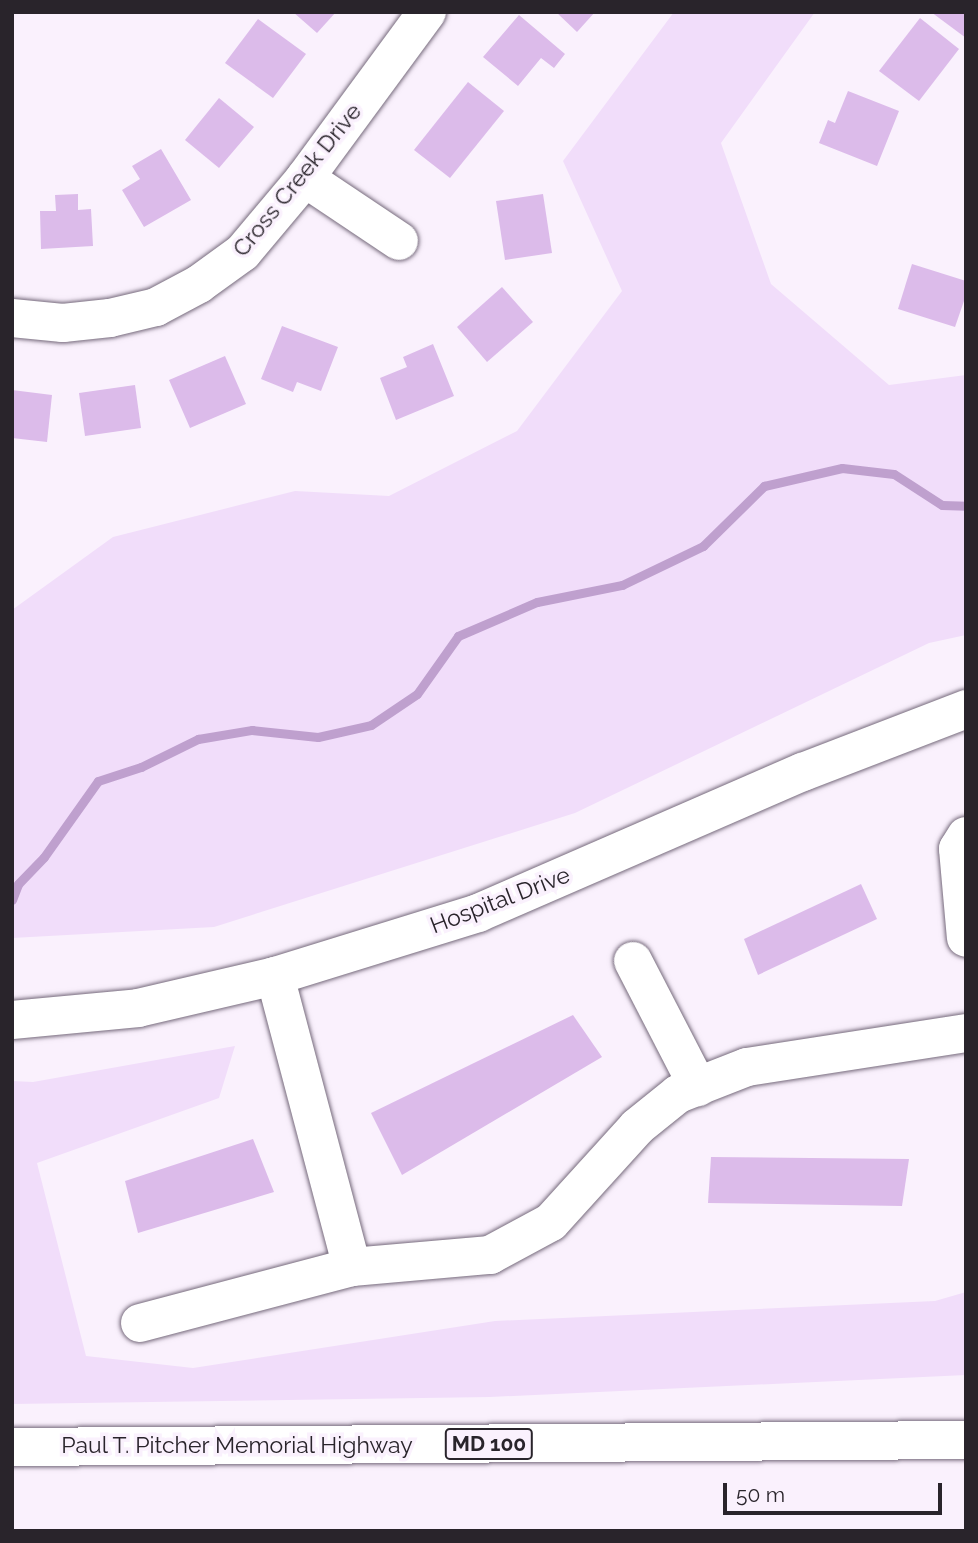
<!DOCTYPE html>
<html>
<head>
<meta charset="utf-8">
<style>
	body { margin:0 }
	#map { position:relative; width:978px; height:1543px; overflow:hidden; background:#faf1fd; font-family:Raleway,sans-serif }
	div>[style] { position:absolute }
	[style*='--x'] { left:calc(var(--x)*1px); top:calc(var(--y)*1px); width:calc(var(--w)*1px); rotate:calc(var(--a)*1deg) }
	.green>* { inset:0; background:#f1ddfa }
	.stream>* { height:9px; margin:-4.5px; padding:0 4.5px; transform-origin:4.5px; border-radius:4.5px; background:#bfa0ce }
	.building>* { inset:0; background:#dcbbea }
	.roads { filter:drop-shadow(0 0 2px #766a7c) drop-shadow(0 0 2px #766a7c) }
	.minor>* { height:38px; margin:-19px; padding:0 19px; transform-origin:19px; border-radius:19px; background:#fff }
	.highway>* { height:38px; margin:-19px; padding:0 19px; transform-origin:19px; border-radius:19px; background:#fff }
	span { translate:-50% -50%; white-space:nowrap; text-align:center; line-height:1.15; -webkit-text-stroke:7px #faf1fd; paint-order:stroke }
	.shield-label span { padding:2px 5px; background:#faf1fd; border:2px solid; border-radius:5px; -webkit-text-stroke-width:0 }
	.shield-label { font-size:21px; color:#29242b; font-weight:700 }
	.street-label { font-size:23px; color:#29242b }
	.frame { position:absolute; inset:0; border:14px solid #29242b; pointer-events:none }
	.scale { position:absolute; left:723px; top:1483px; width:219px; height:32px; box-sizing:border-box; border:4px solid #29242b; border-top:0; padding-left:9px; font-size:21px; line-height:24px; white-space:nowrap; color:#29242b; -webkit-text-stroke:5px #faf1fd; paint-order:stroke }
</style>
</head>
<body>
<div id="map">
	<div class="green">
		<i style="clip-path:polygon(674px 12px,815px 12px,721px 143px,771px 284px,889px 385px,966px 375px,966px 635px,929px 643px,575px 813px,214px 927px,12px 938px,12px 610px,113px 537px,295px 491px,389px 496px,517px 431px,622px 291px,563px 161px)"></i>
		<i style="clip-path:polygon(235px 1046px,219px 1098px,37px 1163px,86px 1356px,193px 1368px,495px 1321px,935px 1301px,966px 1292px,966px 1375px,490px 1397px,12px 1404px,12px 1081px,33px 1082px)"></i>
	</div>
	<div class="stream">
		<i style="--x:12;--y:900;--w:17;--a:-69"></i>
		<i style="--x:18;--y:884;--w:37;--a:-46"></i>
		<i style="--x:44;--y:857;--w:93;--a:-54.6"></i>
		<i style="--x:98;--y:781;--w:45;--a:-18"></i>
		<i style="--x:141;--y:767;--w:64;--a:-26.2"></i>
		<i style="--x:198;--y:739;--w:55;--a:-9.5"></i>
		<i style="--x:252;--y:730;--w:66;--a:6.1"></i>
		<i style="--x:318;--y:737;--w:54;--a:-12.8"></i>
		<i style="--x:371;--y:725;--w:55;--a:-34"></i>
		<i style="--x:417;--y:694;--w:71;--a:-54.7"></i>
		<i style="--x:458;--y:636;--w:86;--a:-23.3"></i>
		<i style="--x:537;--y:602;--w:87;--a:-11.3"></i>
		<i style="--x:622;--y:585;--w:90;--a:-25.7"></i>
		<i style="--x:703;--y:546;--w:86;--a:-44.5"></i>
		<i style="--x:764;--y:486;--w:80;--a:-13"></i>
		<i style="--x:842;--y:468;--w:52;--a:6.6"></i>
		<i style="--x:894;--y:474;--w:57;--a:32.9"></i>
		<i style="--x:942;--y:505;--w:24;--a:2"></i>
	</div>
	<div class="building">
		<i style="clip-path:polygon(293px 12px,336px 12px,317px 33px)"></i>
		<i style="clip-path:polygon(556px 12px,595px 12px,577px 32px)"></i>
		<i style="clip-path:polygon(931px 12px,966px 12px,966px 38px)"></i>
		<i style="clip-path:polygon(519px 15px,565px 54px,554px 68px,541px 58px,518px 86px,483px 57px)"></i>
		<i style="clip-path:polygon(920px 18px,959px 49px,919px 101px,879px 71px)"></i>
		<i style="clip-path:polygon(258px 19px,306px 54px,273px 98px,225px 63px)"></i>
		<i style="clip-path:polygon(468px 82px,504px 111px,450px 178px,414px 150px)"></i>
		<i style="clip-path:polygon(848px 91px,899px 111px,877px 166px,819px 143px,828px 120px,835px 123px)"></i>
		<i style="clip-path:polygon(219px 98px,254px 127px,219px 168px,185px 140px)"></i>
		<i style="clip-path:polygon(161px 149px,191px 200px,144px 227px,122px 190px,140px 179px,132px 166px)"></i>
		<i style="clip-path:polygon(78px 194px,78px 210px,91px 209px,93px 246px,41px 249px,40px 211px,56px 211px,55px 195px)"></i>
		<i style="clip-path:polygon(543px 194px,552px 253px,505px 260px,496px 201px)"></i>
		<i style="clip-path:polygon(912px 264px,966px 281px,966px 295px,955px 327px,898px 309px)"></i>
		<i style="clip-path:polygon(502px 287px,533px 322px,487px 362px,457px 327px)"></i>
		<i style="clip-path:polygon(282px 326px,338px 347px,321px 391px,297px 382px,293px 392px,261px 379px)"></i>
		<i style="clip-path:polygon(433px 344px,454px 396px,396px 420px,380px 378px,407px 367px,403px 357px)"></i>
		<i style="clip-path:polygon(225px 356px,246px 404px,190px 428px,169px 380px)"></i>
		<i style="clip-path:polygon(135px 385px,141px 428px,85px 436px,79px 393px)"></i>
		<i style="clip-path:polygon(12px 390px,52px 395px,47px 442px,12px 438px)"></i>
		<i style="clip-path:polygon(861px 884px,877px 919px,758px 975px,744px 939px)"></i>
		<i style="clip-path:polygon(573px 1015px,602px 1057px,402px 1175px,371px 1113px)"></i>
		<i style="clip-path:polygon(253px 1139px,274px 1192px,138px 1233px,125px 1181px)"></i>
		<i style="clip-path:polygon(711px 1157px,909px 1159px,902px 1206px,708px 1203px)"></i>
	</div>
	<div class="roads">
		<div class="minor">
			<i style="--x:305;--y:178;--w:113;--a:33.8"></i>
			<i style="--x:12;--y:318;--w:51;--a:5.6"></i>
			<i style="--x:63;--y:323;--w:47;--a:-6.1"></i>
			<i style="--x:110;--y:318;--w:47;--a:-13.4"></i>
			<i style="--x:156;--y:307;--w:49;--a:-28.1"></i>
			<i style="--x:199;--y:284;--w:54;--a:-36"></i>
			<i style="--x:243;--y:252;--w:97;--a:-50"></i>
			<i style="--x:305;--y:178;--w:206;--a:-53.7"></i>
			<i style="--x:966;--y:836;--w:15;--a:122"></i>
			<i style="--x:958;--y:849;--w:89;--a:84.9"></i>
			<i style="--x:633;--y:961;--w:142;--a:62.7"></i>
			<i style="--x:275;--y:976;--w:301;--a:75.2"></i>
			<i style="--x:12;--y:1020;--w:127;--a:-5.4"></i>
			<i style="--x:138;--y:1008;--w:141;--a:-13.1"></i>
			<i style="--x:275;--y:976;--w:213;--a:-17.2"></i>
			<i style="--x:478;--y:913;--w:354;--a:-23.5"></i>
			<i style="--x:803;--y:772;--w:175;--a:-21.1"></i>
			<i style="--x:140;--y:1323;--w:219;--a:-14.8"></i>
			<i style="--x:352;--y:1267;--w:139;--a:-5"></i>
			<i style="--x:490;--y:1255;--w:69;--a:-28.4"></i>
			<i style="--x:551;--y:1222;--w:128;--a:-47.8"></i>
			<i style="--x:637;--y:1127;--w:53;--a:-38.8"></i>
			<i style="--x:678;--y:1094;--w:74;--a:-21.4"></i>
			<i style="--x:747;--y:1067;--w:222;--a:-8.8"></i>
		</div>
		<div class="highway">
			<i style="--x:12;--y:1447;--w:954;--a:-0.42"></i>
		</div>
	</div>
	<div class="shield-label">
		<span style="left:489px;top:1444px">MD 100</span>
	</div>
	<div class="street-label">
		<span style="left:297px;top:180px;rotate:-51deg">Cross Creek Drive</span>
		<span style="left:500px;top:900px;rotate:-21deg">Hospital Drive</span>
		<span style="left:237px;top:1445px">Paul T. Pitcher Memorial Highway</span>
	</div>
	<div class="frame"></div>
	<div class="scale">50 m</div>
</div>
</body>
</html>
